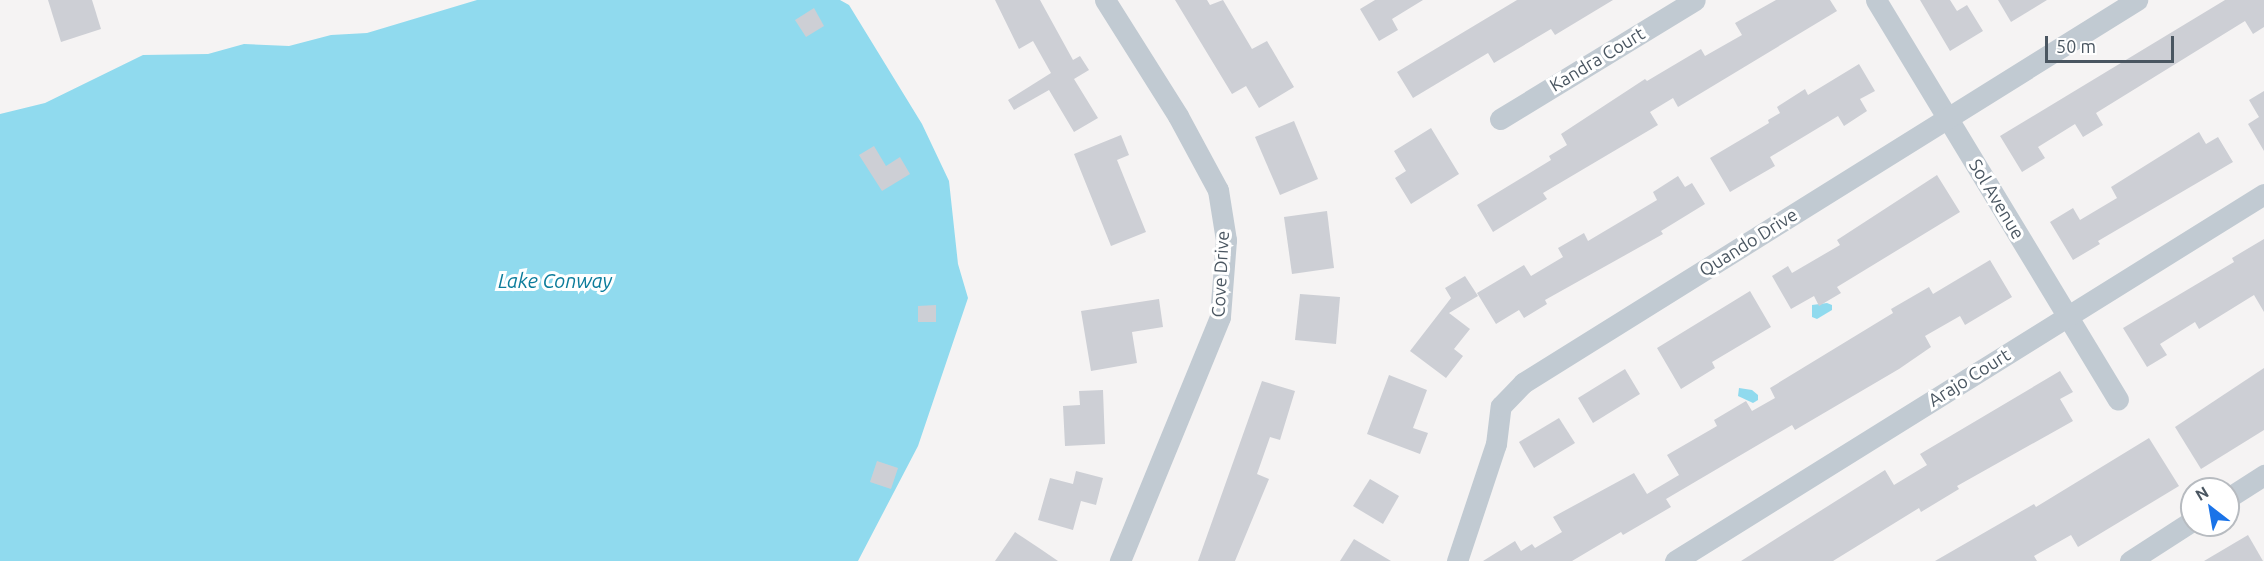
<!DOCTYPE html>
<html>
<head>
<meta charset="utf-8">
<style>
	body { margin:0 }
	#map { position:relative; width:2264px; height:561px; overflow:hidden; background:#f5f3f3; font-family:Ubuntu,sans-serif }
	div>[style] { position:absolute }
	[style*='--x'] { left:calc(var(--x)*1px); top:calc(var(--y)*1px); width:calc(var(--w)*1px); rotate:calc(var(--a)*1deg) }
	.water>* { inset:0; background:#90daee }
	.building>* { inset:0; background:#cdcfd5 }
	.street>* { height:21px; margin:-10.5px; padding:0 10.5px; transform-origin:10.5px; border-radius:10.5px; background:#c1cad2 }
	span { translate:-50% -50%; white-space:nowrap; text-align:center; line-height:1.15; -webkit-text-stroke:6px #fff; paint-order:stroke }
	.street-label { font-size:18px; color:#4a5661 }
	.water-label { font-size:20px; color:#0c7c9b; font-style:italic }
	.north { position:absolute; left:2180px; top:477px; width:60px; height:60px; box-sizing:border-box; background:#fff; border:2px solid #b7bbc0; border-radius:50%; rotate:329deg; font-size:16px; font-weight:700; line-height:24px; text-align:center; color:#4a5661 }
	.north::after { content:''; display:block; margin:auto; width:21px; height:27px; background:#1a73e8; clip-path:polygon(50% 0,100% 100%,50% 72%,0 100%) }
	.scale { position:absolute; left:2045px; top:36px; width:129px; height:27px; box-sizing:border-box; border:3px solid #4a5661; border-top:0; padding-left:8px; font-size:18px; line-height:21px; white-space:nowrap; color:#4a5661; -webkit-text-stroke:4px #fff; paint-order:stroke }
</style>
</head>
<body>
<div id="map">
	<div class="water">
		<i style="clip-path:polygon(477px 0,840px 0,849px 5px,922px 124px,949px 181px,958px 264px,968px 298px,918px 446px,858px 561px,0 561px,0 114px,45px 103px,143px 55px,208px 54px,244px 44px,289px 46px,331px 35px,367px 33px)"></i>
		<i style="clip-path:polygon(1827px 303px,1832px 305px,1832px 310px,1817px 319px,1812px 317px,1812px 305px)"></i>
		<i style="clip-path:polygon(1739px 388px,1752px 390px,1758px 395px,1758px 400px,1753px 403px,1738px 396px)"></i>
	</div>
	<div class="building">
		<i style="clip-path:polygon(48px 0,92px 0,101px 29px,61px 42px)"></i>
		<i style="clip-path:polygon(995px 0,1040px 0,1073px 60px,1080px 56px,1089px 70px,1074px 79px,1098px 118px,1074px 132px,1049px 90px,1014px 110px,1008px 100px,1051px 73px,1033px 41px,1019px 49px)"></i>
		<i style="clip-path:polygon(1175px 0,1207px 0,1210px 5px,1223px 0,1252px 49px,1267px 41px,1294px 87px,1259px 108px,1246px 86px,1232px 94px)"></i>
		<i style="clip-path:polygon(1375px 0,1423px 0,1392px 19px,1398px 30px,1379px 41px,1360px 9px)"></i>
		<i style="clip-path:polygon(1517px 0,1613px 0,1555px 35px,1551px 29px,1494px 63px,1488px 53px,1413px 98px,1397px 72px)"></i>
		<i style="clip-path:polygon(1776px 0,1830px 0,1837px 11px,1678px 107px,1673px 98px,1650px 112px,1658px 125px,1543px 193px,1547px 199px,1493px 232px,1477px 205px,1551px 160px,1549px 156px,1567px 145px,1561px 134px,1645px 79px,1647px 81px,1701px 49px,1705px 56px,1742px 35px,1735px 23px)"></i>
		<i style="clip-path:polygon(1920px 0,1950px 0,1957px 11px,1967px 5px,1983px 31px,1950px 51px)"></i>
		<i style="clip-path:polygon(1998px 0,2047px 0,2011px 22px)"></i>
		<i style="clip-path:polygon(2225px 0,2264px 0,2264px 27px,2253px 34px,2245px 21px,2096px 113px,2103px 125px,2083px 137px,2075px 124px,2038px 147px,2045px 158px,2022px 172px,2000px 136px)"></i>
		<i style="clip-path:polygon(814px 8px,824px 26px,806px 37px,795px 20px)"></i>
		<i style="clip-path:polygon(1859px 64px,1875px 91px,1860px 99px,1867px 111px,1844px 126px,1838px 116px,1770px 157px,1775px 166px,1730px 192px,1710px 158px,1769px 123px,1768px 120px,1780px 113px,1777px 107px,1805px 89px,1808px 95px)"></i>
		<i style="clip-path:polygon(2264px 91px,2264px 151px,2248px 124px,2259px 117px,2249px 100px)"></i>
		<i style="clip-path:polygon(1294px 121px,1318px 179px,1280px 195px,1255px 137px)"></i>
		<i style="clip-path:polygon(1431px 128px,1459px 174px,1411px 204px,1395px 178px,1406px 171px,1394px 151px)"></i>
		<i style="clip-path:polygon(2199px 132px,2206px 144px,2218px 137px,2233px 162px,2098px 241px,2100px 244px,2073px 260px,2050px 222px,2073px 208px,2080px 220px,2117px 198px,2111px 187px)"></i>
		<i style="clip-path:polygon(1121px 135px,1129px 155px,1117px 160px,1146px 232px,1111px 246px,1074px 154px)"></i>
		<i style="clip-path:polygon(874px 146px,886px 166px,900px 157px,910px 174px,882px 191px,859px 155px)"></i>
		<i style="clip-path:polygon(1937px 175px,1960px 212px,1837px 287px,1841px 293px,1819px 306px,1814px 296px,1791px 309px,1772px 276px,1788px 266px,1792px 273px,1840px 245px,1837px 240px)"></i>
		<i style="clip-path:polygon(1678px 176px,1685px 187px,1692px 183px,1705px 204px,1661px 231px,1663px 234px,1545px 300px,1547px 304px,1524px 318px,1519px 310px,1496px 324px,1477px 293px,1524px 265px,1531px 276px,1563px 257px,1558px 248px,1584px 233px,1588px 241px,1657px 200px,1653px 192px)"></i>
		<i style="clip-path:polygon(1327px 211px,1334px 268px,1292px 274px,1284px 217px)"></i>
		<i style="clip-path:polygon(2264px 239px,2264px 312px,2254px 295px,2199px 329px,2195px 322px,2160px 344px,2167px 355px,2147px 367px,2123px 328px,2234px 262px,2232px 258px)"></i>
		<i style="clip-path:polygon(1990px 260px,2012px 297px,1965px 325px,1960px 316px,1925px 336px,1931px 347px,1899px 369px,1795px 430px,1792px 425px,1666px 499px,1671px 507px,1623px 535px,1621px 532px,1572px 561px,1483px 561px,1515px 541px,1521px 551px,1532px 544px,1535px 548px,1562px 532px,1553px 517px,1634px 473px,1647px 494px,1679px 475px,1667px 455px,1717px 426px,1714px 420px,1746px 401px,1752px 411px,1775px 398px,1770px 388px,1893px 313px,1891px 309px,1929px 287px,1933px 294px)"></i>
		<i style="clip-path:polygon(1465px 276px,1478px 296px,1449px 313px,1470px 329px,1454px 349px,1463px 356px,1446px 378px,1410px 351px,1451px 298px,1445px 288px)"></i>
		<i style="clip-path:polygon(1750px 291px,1771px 327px,1712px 362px,1715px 368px,1681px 389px,1657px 348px)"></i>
		<i style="clip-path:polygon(1300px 294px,1340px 297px,1336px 344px,1295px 340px)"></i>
		<i style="clip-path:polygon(1159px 299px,1163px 327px,1132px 332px,1137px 363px,1091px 371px,1081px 311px)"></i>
		<i style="clip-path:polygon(936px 305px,936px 322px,918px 322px,918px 306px)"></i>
		<i style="clip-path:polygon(2264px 368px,2264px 430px,2201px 469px,2175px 427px)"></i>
		<i style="clip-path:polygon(1625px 369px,1640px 394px,1593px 423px,1578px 398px)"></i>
		<i style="clip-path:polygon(2060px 371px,2073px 392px,2060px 399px,2073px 421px,1957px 486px,1959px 489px,1921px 512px,1919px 508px,1833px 561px,1741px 561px,1885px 470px,1894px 485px,1927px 465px,1920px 454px)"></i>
		<i style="clip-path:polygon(1389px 375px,1427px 390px,1413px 428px,1428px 433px,1420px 454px,1367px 434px)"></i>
		<i style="clip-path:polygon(1262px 381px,1295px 391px,1280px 440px,1270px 437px,1257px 474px,1269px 479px,1235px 561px,1198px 561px)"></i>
		<i style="clip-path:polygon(1103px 390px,1105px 444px,1065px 446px,1063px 406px,1080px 405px,1079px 391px)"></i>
		<i style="clip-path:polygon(1559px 418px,1575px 443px,1534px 468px,1519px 442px)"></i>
		<i style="clip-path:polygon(2149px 438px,2179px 486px,2078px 547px,2071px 535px,2034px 556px,2037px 561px,1935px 561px,2034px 504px,2036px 507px)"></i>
		<i style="clip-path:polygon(877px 461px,898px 468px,891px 489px,870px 482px)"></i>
		<i style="clip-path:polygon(1076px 471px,1103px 478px,1096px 505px,1081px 501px,1073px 530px,1038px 520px,1050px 478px,1073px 484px)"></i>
		<i style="clip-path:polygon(1370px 479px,1399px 496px,1383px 524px,1353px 506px)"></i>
		<i style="clip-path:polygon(1015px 532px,1039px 548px,1058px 561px,995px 561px)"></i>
		<i style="clip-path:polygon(2248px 535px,2263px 561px,2204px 561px)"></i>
		<i style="clip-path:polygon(1354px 539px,1391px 561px,1340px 561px)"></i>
	</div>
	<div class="street">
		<i style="--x:1105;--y:0;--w:137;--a:57.8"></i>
		<i style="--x:1178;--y:116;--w:84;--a:61.6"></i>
		<i style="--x:1218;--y:190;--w:51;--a:80.9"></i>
		<i style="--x:1226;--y:240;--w:77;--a:94.5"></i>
		<i style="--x:1220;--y:317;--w:264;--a:112.3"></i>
		<i style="--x:1876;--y:0;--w:467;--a:58.8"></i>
		<i style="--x:1500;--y:119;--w:228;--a:-31.4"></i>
		<i style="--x:2228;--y:498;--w:43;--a:-32.6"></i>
		<i style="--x:1457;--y:561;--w:123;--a:-71.6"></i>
		<i style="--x:1496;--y:444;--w:38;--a:-83"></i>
		<i style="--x:1501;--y:406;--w:32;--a:-46"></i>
		<i style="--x:1523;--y:383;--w:724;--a:-31.96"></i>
		<i style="--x:1675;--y:561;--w:694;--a:-31.93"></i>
		<i style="--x:2130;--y:561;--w:74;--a:-32.8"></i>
	</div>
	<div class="street-label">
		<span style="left:1597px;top:59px;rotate:-31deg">Kandra Court</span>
		<span style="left:1997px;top:199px;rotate:59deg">Sol Avenue</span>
		<span style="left:1748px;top:242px;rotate:-32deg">Quando Drive</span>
		<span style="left:1220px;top:274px;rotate:-87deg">Cove Drive</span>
		<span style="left:1969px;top:377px;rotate:-32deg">Arajo Court</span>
	</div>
	<div class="water-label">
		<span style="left:555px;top:280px">Lake Conway</span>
	</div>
	<div class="north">N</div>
	<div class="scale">50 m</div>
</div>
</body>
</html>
